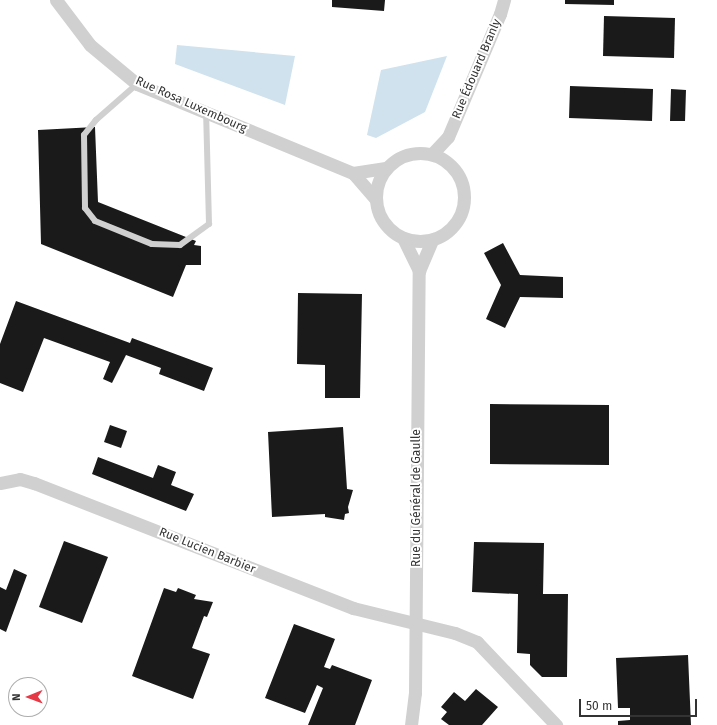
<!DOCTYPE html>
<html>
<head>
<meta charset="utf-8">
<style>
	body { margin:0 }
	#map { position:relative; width:717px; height:725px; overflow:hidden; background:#fff; font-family:"Fira Sans",sans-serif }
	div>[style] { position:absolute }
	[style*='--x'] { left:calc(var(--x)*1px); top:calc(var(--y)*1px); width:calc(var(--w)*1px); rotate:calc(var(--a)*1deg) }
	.water>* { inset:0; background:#cfe2ee }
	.building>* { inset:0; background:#1a1a1a }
	.lane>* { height:6px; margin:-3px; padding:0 3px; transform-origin:3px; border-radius:3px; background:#d0d0d0 }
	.street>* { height:13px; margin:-6.5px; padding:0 6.5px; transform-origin:6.5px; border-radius:6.5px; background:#d0d0d0 }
	.street>.ring { margin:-6.5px; padding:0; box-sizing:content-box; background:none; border:13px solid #d0d0d0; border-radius:50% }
	span { translate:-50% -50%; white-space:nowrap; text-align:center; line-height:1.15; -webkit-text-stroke:4px #fff; paint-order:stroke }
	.street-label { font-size:12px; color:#333 }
	.north { position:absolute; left:8px; top:677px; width:40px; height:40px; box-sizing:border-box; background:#fff; border:1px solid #adadad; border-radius:50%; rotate:269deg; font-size:11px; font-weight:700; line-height:16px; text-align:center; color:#333 }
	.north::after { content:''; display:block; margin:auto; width:14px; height:18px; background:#e63946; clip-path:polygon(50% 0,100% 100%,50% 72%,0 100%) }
	.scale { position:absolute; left:579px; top:699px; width:118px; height:18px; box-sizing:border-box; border:2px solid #333; border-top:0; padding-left:5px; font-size:12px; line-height:14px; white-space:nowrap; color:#333; -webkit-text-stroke:3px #fff; paint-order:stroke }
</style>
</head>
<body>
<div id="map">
	<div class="water">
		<i style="clip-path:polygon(177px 45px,295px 56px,285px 105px,175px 64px)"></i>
		<i style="clip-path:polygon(447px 56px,425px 112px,376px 138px,367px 135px,381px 70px)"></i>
	</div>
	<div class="building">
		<i style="clip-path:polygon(332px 0,385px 0,384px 11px,332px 7px)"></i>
		<i style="clip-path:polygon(565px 0,614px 0,614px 5px,565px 4px)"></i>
		<i style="clip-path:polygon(604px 16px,675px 18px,674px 58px,603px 56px)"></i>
		<i style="clip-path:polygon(570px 86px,653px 89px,652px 121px,569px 118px)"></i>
		<i style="clip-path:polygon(671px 89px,686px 90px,685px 121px,670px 121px)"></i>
		<i style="clip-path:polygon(95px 127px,98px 202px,196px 241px,194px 245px,201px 246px,201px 265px,186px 265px,173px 297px,41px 244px,38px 130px)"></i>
		<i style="clip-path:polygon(503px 243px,520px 275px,563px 277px,563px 298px,520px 297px,505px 328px,486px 319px,501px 285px,484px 253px)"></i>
		<i style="clip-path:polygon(298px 293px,362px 294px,360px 398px,325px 398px,325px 365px,297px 364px)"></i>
		<i style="clip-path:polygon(16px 301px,130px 343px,132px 338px,213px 368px,204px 391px,159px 374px,161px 368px,126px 355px,112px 383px,103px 379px,110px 362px,44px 338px,23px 392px,0 383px,0 344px)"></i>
		<i style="clip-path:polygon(490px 404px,609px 405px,609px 465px,490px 464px)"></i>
		<i style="clip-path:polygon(110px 425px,127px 431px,121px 448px,104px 442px)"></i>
		<i style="clip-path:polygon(343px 427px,347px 489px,353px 490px,348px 507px,349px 513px,345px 514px,344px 520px,325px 517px,325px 514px,272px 517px,268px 432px)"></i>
		<i style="clip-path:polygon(98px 457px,153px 478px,158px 465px,176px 472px,171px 485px,194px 494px,186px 511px,92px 474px)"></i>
		<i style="clip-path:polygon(64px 541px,108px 557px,82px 623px,39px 607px)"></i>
		<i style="clip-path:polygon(474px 542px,544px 543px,543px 594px,568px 594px,567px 677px,542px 677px,530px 665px,530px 654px,517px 653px,518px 594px,472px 592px)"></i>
		<i style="clip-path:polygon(14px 569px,27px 575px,6px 632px,0 629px,0 587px,6px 590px)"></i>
		<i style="clip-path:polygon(164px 588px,176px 592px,178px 588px,196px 595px,194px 599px,213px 602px,207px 617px,204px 616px,192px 648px,210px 654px,193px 699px,132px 676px)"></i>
		<i style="clip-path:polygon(294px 624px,335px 639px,324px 667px,330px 669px,332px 665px,372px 680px,355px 725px,308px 725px,323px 688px,317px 685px,305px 713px,265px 698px)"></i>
		<i style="clip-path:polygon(688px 655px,691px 725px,618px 725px,618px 721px,630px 720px,630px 708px,618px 708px,616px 658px)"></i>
		<i style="clip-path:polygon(476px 689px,498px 707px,482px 725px,449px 725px,441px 719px,447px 712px,441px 707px,454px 692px,465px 701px)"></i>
	</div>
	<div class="lane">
		<i style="--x:137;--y:84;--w:55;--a:138.7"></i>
		<i style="--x:96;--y:120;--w:19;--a:129"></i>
		<i style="--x:84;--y:135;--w:73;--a:89.2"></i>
		<i style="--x:85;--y:208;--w:16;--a:52"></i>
		<i style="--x:95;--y:221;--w:61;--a:22"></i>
		<i style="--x:152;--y:244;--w:28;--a:2"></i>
		<i style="--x:180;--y:245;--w:36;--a:-36"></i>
		<i style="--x:209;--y:224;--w:111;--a:-91.5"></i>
	</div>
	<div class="street">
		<i style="--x:56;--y:0;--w:56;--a:52.9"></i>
		<i style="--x:90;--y:45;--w:61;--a:39.7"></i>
		<i style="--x:137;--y:84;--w:234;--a:22.4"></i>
		<i style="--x:353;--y:173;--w:33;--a:49"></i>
		<i class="ring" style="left:376px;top:153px;width:75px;height:75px"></i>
		<i style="--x:432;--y:154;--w:23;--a:-47"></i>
		<i style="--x:448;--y:137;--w:134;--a:-67.1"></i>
		<i style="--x:500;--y:14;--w:15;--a:-74"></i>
		<i style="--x:353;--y:173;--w:33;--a:-9"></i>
		<i style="--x:403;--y:238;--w:37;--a:64"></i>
		<i style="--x:0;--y:483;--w:20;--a:-11"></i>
		<i style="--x:20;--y:479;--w:15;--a:16"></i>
		<i style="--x:34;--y:483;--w:343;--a:21.4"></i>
		<i style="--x:353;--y:608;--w:105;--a:13.8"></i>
		<i style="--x:455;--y:633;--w:24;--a:22"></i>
		<i style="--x:477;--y:642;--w:115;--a:46.4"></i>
		<i style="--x:411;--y:725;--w:32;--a:-83"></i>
		<i style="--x:415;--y:693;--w:422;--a:-89.5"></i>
		<i style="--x:419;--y:271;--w:34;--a:-67"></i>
	</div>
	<div class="street-label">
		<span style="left:477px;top:69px;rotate:-67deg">Rue Édouard Branly</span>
		<span style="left:191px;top:105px;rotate:24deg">Rue Rosa Luxembourg</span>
		<span style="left:417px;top:498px;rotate:-90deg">Rue du Général de Gaulle</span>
		<span style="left:207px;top:551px;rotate:22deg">Rue Lucien Barbier</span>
	</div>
	<div class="north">N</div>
	<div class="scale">50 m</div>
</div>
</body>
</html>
